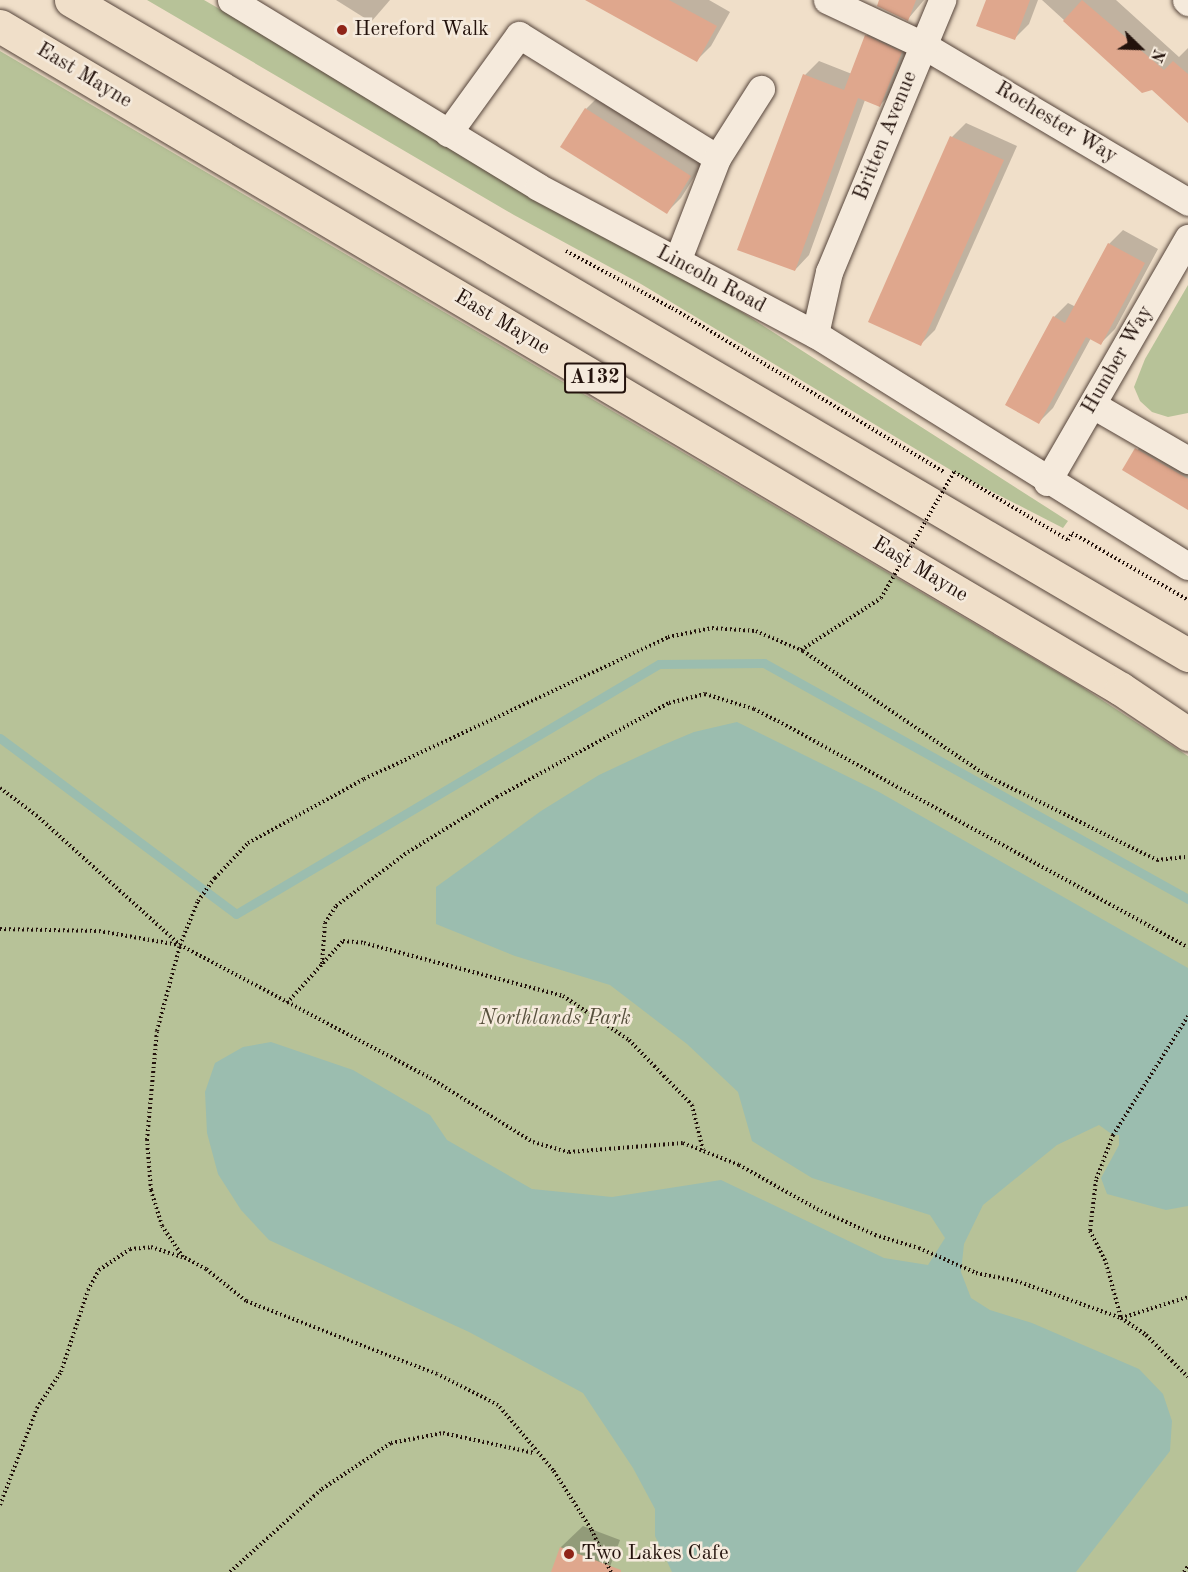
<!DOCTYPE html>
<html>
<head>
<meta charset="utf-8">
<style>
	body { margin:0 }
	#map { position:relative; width:1188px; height:1572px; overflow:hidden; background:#f0dfc9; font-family:"Old Standard TT",serif }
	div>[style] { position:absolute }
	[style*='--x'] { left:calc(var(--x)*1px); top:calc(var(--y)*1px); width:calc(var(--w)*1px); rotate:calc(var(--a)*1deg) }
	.green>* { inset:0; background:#b7c298 }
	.water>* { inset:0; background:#9bbdaf }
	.shadow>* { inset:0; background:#0003 }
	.stream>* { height:9px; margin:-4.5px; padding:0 4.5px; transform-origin:4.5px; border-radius:4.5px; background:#9bbdaf }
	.building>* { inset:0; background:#dfa78d }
	.path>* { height:4px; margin-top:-2px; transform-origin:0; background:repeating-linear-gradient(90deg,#23120c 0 1.5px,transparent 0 4.5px) }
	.roads { filter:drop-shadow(0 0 2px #56453b) drop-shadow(0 0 2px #56453b) }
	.minor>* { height:27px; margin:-13.5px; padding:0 13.5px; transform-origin:13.5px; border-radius:13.5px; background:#f5eadc }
	.primary>* { height:33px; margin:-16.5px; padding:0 16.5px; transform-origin:16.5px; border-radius:16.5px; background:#f0dfc9 }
	.path-bridge>* { height:4px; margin-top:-2px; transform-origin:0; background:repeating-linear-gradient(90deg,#23120c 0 1.5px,transparent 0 4.5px) }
	.dots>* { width:16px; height:16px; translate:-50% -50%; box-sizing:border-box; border:3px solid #f5eadc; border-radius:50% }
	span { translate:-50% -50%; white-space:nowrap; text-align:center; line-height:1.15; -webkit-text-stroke:5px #f5eadc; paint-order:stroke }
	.shield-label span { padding:2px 4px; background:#f5eadc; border:2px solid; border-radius:4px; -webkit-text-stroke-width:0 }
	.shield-label { font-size:20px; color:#23120c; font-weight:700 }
	.poi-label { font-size:21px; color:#23120c }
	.left { translate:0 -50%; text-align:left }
	.street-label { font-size:21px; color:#23120c }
	.park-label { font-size:21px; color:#57503d; font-style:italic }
	.north { position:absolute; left:1110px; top:18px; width:60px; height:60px; -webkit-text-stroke:4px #f5eadc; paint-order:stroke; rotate:113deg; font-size:16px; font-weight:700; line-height:24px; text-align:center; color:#23120c }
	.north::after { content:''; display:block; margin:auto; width:21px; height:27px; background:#23120c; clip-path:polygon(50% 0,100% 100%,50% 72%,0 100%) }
</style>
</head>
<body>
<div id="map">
	<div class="green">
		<i style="clip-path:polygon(147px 0,204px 0,709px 291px,1068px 521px,1063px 528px,954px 472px,641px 284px,514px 215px)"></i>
		<i style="clip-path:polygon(0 51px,1079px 685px,1188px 756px,1188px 1572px,0 1572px)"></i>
		<i style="clip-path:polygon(1188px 285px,1188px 413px,1168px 417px,1152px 412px,1140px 401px,1134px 387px,1145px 359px)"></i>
	</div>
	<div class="water">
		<i style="clip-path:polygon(737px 722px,879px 792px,1188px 968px,1188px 1206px,1166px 1210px,1107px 1194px,1101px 1178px,1119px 1145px,1119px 1135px,1113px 1135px,1099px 1125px,1057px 1145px,983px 1205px,964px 1244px,961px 1272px,971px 1298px,990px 1310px,1032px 1323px,1139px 1369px,1163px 1394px,1172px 1421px,1170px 1451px,1076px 1572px,672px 1572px,655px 1536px,655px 1509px,633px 1468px,583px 1393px,469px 1332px,269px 1240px,241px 1210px,218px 1174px,207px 1133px,205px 1092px,215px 1063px,243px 1047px,271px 1042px,353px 1070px,430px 1115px,447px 1140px,532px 1189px,612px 1197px,721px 1180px,884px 1258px,928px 1265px,945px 1238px,930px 1215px,812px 1178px,752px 1141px,738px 1092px,687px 1044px,610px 985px,515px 956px,436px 924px,436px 887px,541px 811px,599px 775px,663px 745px,694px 732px)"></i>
	</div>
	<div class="shadow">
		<i style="clip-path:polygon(336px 0,390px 0,371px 22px)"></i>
		<i style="clip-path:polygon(588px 0,709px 0,730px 12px,711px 46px,697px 60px)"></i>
		<i style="clip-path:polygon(880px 0,924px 0,908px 19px)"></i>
		<i style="clip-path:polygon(987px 0,1038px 0,1029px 24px,1015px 38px)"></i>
		<i style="clip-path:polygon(1042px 0,1116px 0,1179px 57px,1188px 48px,1188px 121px,1152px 88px,1143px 92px)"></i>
		<i style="clip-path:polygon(880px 22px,915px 38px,894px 91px,880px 105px,865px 100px,809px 255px,795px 270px,805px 75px,819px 61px,852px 74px,866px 36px)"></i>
		<i style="clip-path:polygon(600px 95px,704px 161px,681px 198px,667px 212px,586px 109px)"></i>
		<i style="clip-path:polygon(966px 123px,1017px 146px,935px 330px,921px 344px,952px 137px)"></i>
		<i style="clip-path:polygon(1123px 230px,1158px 249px,1115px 329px,1101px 343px,1091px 338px,1053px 408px,1039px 422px,1054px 317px,1068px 303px,1076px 307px,1109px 244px)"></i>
		<i style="clip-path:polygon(1143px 442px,1188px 469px,1188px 508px,1124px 470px)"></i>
		<i style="clip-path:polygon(583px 1526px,620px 1540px,608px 1572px,552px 1572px,561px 1547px)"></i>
	</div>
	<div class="stream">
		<i style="--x:0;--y:738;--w:294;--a:36.7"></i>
		<i style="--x:236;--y:914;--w:491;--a:-30.6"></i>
		<i style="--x:659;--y:664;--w:105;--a:-0.5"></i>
		<i style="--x:764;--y:663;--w:485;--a:29.1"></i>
	</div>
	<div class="building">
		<i style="clip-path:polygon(585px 0,669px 0,717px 26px,697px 62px)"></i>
		<i style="clip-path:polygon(879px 0,916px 0,908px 21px,877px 6px)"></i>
		<i style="clip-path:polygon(986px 0,1030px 0,1015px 40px,976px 26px)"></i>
		<i style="clip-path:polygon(1082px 0,1164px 70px,1173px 61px,1188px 74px,1188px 123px,1152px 90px,1142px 93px,1063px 21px)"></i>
		<i style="clip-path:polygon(865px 35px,902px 52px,880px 107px,858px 98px,795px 271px,737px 250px,803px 74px,844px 90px)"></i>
		<i style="clip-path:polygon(585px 108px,691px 176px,667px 214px,560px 147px)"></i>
		<i style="clip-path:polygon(950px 136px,1004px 160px,921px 346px,868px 322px)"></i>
		<i style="clip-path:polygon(1108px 243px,1145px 263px,1101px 345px,1086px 337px,1039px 424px,1005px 405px,1053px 316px,1065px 323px)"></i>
		<i style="clip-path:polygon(1135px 448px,1188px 479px,1188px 510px,1122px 470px)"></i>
		<i style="clip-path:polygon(560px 1547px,621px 1570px,621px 1572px,551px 1572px)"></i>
	</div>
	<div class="path">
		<i style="--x:566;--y:251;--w:120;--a:28.3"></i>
		<i style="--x:672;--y:308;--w:319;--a:31.1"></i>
		<i style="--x:801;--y:650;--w:95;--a:-33"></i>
		<i style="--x:0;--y:788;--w:45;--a:36.9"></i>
		<i style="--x:36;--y:815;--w:194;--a:42.1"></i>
		<i style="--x:180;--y:945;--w:283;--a:28"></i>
		<i style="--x:430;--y:1078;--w:121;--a:31.9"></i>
		<i style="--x:533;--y:1142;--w:37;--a:16"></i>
		<i style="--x:569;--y:1152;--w:114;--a:-4.5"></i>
		<i style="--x:683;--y:1143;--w:60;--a:21.4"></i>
		<i style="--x:739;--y:1165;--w:90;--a:29.4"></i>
		<i style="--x:817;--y:1209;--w:64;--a:24.1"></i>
		<i style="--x:875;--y:1235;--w:46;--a:16.5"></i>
		<i style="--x:919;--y:1248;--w:62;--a:23.7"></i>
		<i style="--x:976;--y:1273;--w:41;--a:11.3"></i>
		<i style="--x:1016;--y:1281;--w:111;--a:19.4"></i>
		<i style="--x:1121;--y:1318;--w:70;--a:-17.4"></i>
		<i style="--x:0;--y:929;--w:99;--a:1.2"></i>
		<i style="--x:99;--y:931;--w:81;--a:9.9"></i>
		<i style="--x:322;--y:964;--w:41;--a:-85.8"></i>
		<i style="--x:325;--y:923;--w:20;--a:-57"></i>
		<i style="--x:336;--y:906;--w:90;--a:-36.9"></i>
		<i style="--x:408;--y:852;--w:105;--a:-31.7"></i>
		<i style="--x:497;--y:797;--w:196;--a:-28.7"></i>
		<i style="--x:669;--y:703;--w:37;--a:-14"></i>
		<i style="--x:705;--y:694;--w:51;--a:17"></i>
		<i style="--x:754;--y:709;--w:27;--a:27"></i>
		<i style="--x:778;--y:721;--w:468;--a:28.9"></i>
		<i style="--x:287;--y:1003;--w:84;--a:-47.9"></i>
		<i style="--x:343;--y:941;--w:21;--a:5"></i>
		<i style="--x:364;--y:943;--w:206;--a:14.9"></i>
		<i style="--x:563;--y:996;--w:79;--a:33.7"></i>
		<i style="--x:629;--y:1040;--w:91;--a:45.9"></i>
		<i style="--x:692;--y:1105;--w:46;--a:76.3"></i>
		<i style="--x:1188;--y:1016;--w:141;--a:122.2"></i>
		<i style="--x:1113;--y:1135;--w:48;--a:110.7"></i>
		<i style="--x:1096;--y:1180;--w:51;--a:96.7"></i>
		<i style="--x:1090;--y:1231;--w:36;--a:63"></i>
		<i style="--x:1106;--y:1263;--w:57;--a:74.7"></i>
		<i style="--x:1121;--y:1318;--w:30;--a:34"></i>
		<i style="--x:1146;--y:1335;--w:59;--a:45"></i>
		<i style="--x:0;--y:1505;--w:104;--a:-69.1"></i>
		<i style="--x:37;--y:1408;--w:43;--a:-56.3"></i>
		<i style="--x:61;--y:1372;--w:86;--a:-71.8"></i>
		<i style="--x:88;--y:1290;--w:23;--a:-61"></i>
		<i style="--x:99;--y:1270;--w:37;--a:-34"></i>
		<i style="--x:130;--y:1249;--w:21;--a:-5"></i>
		<i style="--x:151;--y:1247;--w:33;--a:18"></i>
		<i style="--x:230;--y:1572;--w:124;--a:-42.1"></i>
		<i style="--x:322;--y:1489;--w:83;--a:-33.7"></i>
		<i style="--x:391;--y:1443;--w:53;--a:-10.9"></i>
		<i style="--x:443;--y:1433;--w:93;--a:12.4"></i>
		<i style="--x:611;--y:1572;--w:47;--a:-114.9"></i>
		<i style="--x:591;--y:1529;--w:70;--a:-122.8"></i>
		<i style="--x:553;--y:1470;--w:85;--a:-130.2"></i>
		<i style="--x:498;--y:1405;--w:68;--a:-153.1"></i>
		<i style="--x:437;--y:1374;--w:204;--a:-159.1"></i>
		<i style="--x:246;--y:1301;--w:51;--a:-141.3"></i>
		<i style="--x:206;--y:1269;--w:26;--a:-152"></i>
		<i style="--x:183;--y:1257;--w:37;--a:-124"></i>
		<i style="--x:162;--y:1226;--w:38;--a:-107"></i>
		<i style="--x:151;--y:1190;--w:50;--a:-94.6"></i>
		<i style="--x:147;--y:1140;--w:109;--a:-84.8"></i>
		<i style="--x:157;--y:1031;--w:89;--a:-75"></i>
		<i style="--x:180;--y:945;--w:48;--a:-67.8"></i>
		<i style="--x:198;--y:901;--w:29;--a:-54"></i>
		<i style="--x:215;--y:878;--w:48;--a:-46.7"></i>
		<i style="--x:248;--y:843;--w:132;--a:-28.9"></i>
		<i style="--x:364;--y:779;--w:336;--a:-25"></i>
		<i style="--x:668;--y:637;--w:45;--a:-11.6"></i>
		<i style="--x:712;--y:628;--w:44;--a:3.9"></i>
		<i style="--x:756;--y:631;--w:51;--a:23.1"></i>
		<i style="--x:803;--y:651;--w:222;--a:34.2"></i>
		<i style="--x:987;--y:776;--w:190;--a:26.3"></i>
		<i style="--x:1157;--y:860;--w:31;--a:-6"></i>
		<i style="--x:1184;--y:1572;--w:7;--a:-56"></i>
	</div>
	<div class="roads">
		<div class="minor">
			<i style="--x:231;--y:0;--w:359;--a:31.3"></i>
			<i style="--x:538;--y:187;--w:314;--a:28"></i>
			<i style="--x:815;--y:334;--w:439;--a:31.9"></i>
			<i style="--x:827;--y:0;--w:106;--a:25.1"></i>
			<i style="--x:923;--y:45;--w:308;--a:30.6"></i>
			<i style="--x:1186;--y:0;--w:3;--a:45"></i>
			<i style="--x:448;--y:133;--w:121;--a:-54.1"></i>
			<i style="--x:519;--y:35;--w:233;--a:31.8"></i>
			<i style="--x:717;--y:158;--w:110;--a:111.2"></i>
			<i style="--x:717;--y:158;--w:82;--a:-57.5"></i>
			<i style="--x:815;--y:334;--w:64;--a:-77.3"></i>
			<i style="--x:829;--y:272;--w:295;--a:-67.4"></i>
			<i style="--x:1093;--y:405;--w:110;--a:30.1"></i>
			<i style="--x:1047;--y:482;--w:282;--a:-60"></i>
		</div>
		<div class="primary">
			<i style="--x:71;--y:0;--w:1295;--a:30.39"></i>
			<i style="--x:0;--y:26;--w:1302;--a:30.6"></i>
			<i style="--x:1121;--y:689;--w:81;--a:33.9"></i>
		</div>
	</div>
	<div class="path-bridge">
		<i style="--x:881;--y:598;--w:146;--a:-59.9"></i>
		<i style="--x:954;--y:472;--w:133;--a:30.8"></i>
		<i style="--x:1068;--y:540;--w:8;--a:-60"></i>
		<i style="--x:1072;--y:533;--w:134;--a:30"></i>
	</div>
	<div class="dots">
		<i style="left:342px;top:30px;background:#8f2418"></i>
		<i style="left:569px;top:1554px;background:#8f2418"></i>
	</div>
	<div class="shield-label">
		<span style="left:595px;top:378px">A132</span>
	</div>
	<div class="poi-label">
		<span class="left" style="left:354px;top:30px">Hereford Walk</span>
		<span class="left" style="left:581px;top:1554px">Two Lakes Cafe</span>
	</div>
	<div class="street-label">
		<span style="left:84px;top:76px;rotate:31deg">East Mayne</span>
		<span style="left:1056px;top:123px;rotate:31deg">Rochester Way</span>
		<span style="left:886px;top:136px;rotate:-68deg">Britten Avenue</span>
		<span style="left:711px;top:280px;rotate:28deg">Lincoln Road</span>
		<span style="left:502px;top:323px;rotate:31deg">East Mayne</span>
		<span style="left:1118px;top:360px;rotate:-60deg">Humber Way</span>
		<span style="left:920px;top:570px;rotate:31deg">East Mayne</span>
	</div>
	<div class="park-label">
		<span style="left:555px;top:1019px">Northlands Park</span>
	</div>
	<div class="north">N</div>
</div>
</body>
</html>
